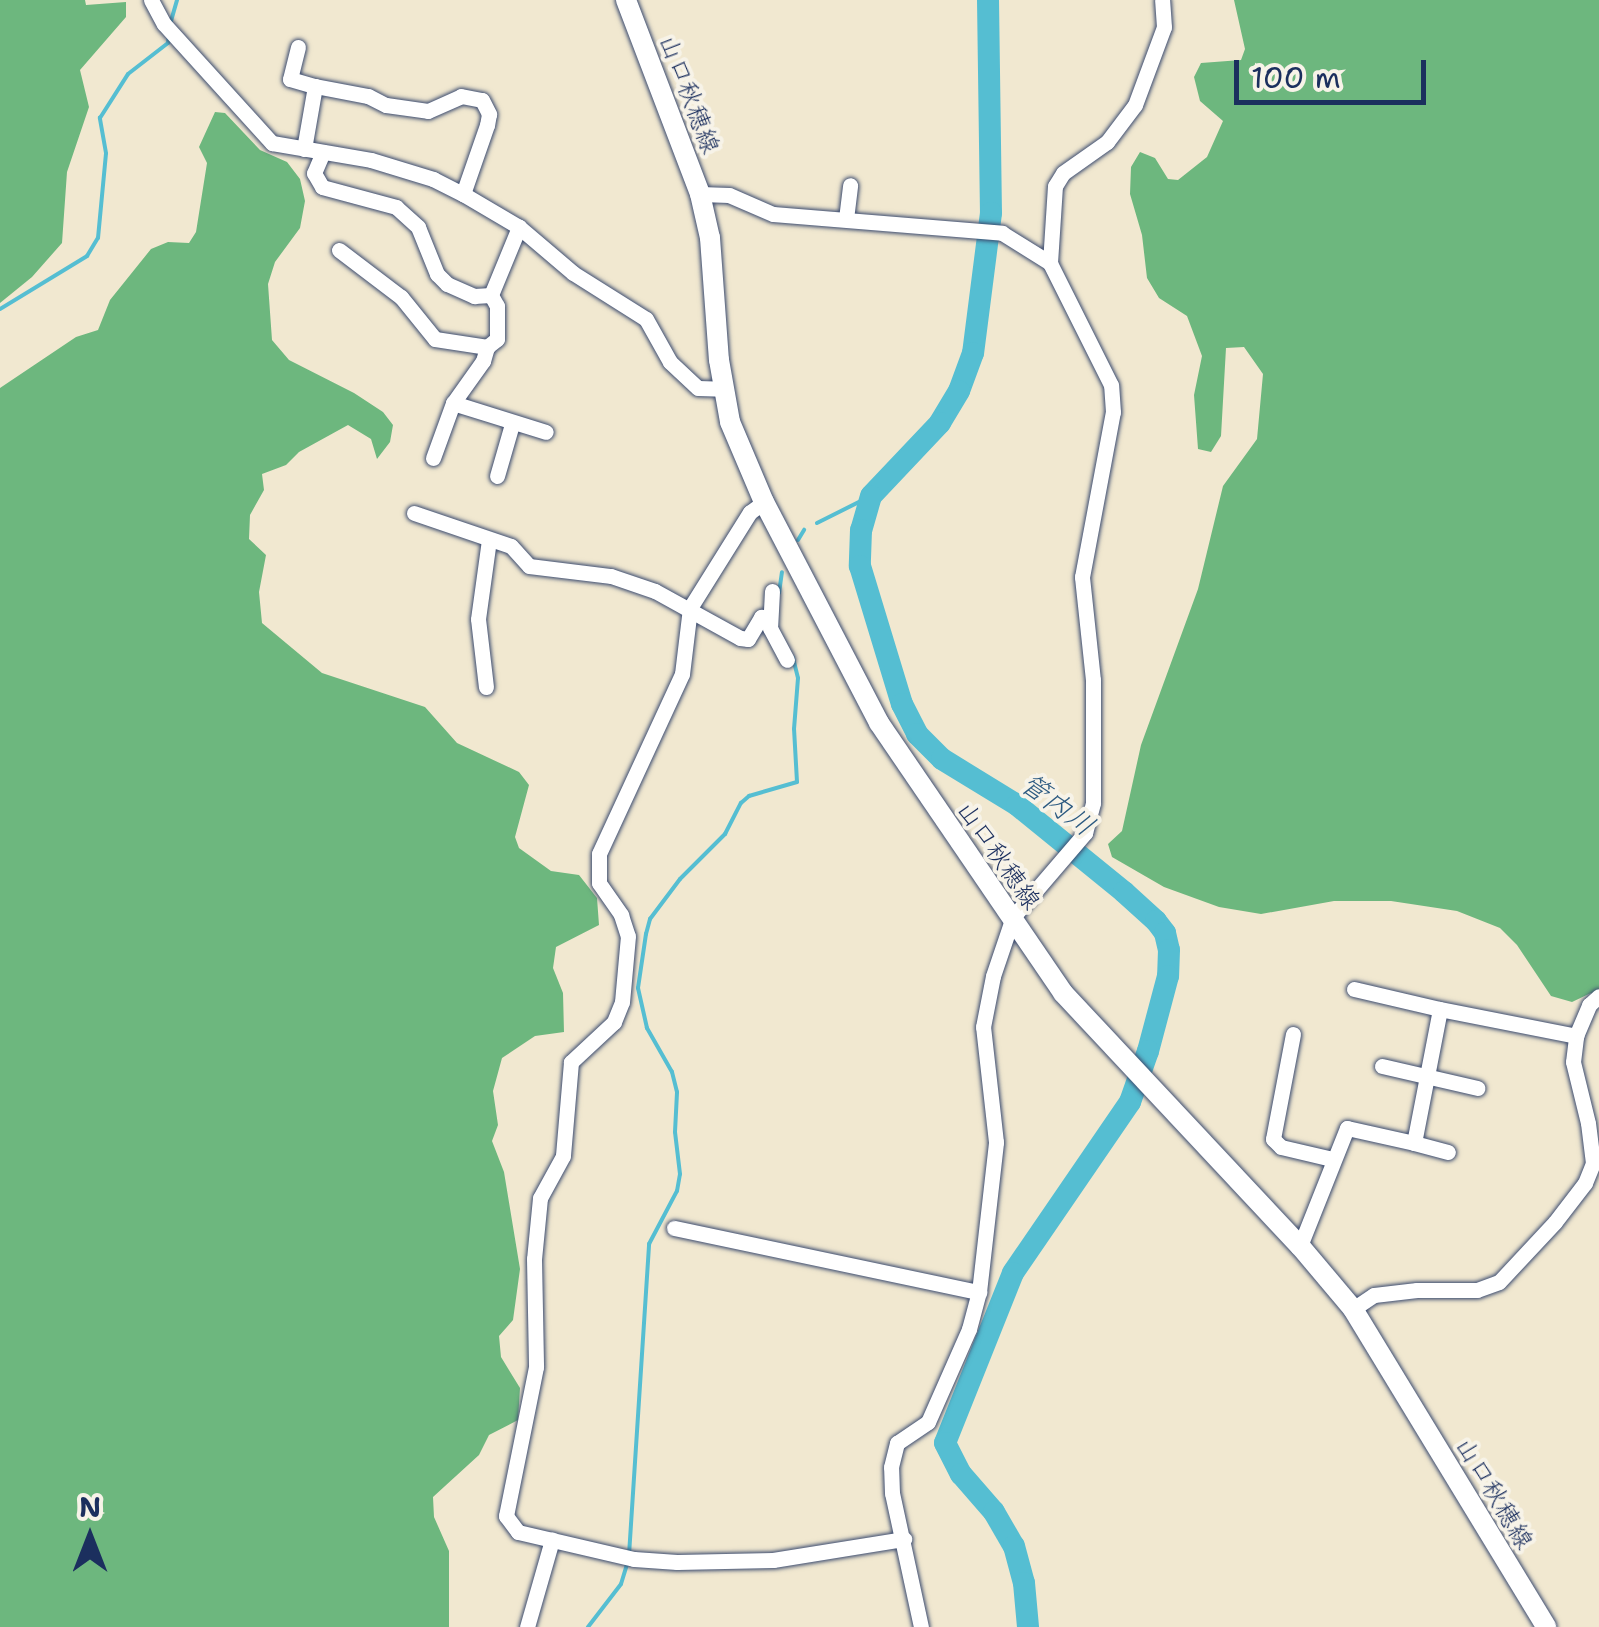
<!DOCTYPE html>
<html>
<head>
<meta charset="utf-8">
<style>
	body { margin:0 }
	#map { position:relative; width:1599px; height:1627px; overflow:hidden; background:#f1e8d0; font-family:"Shantell Sans","Klee One",sans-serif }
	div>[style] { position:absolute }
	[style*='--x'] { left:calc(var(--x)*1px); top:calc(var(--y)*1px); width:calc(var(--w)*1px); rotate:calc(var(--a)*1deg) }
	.forest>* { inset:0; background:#6db77e }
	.stream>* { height:4px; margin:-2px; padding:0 2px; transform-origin:2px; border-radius:2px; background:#55bed2 }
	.river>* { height:22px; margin:-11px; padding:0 11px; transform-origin:11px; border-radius:11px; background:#55bed2 }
	.roads { filter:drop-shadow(0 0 2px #3b4b6f) drop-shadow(0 0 2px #3b4b6f) }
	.minor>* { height:15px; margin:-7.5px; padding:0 7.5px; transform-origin:7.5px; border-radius:7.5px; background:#fff }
	.secondary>* { height:20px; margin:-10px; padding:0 10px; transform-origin:10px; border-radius:10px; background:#fff }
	span { translate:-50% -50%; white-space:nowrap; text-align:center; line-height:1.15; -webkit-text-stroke:8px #f7f3e8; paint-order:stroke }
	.street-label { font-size:25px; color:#1b2f5e }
	.water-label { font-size:28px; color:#2c5a81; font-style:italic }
	.north { position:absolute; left:40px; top:1487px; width:100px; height:100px; -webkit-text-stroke:8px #f7f3e8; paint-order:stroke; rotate:0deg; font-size:28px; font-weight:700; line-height:40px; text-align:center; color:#1b2f5e }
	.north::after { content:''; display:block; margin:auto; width:35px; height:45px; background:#1b2f5e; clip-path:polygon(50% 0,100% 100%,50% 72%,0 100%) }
	.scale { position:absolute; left:1234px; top:60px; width:192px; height:45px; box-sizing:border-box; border:5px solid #1b2f5e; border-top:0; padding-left:12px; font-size:30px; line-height:35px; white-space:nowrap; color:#1b2f5e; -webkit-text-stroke:8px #f7f3e8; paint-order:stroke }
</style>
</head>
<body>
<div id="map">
	<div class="forest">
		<i style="clip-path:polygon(0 0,85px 0,86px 5px,126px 2px,126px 17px,80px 70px,89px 107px,67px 172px,62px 243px,32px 277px,0 303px)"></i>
		<i style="clip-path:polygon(1234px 0,1599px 0,1599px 1004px,1591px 993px,1572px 1002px,1551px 996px,1517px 945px,1500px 928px,1457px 911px,1391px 901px,1334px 901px,1261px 914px,1219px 907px,1164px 887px,1112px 857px,1108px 844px,1122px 831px,1141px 745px,1198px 589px,1223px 486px,1257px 439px,1263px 374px,1244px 347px,1226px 348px,1221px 436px,1211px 452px,1198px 449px,1194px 395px,1202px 356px,1187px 316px,1159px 298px,1147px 278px,1142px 235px,1130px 194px,1131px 167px,1140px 152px,1155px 158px,1168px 179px,1178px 180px,1207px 157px,1223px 121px,1200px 101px,1194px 77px,1201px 63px,1241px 60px,1245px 49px)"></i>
		<i style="clip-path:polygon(215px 112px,225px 113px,260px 150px,287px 162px,300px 179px,305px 201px,300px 228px,275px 262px,268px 284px,272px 340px,289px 360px,354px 393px,383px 412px,393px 425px,390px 442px,377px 459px,371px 439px,348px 425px,299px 452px,286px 465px,262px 474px,264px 490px,250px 515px,249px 539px,266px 555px,259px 592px,262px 623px,322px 673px,425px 707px,457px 743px,519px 772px,529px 785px,515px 837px,519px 848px,551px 871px,579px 875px,597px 898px,599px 925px,556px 947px,553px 968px,563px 993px,564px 1032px,535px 1036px,502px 1058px,493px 1091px,498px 1125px,492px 1141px,504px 1172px,520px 1269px,513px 1320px,499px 1336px,501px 1357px,520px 1388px,518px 1420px,489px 1435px,479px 1455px,433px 1497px,434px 1517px,449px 1551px,449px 1627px,0 1627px,0 388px,76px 337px,98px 330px,110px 300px,151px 249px,168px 242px,189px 243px,196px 232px,207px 163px,199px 147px)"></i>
	</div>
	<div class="stream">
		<i style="--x:171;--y:21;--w:22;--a:-74"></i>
		<i style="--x:0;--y:309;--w:102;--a:-31.3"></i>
		<i style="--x:87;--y:256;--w:21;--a:-59"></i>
		<i style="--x:98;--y:238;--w:85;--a:-84.6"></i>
		<i style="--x:106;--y:153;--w:36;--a:-100"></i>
		<i style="--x:100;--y:118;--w:52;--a:-57.5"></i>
		<i style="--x:128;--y:74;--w:51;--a:-37.8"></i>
		<i style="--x:168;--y:43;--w:8;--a:-83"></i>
		<i style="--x:817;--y:523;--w:60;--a:-26.6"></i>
		<i style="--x:798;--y:540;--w:12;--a:-59"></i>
		<i style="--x:779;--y:593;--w:21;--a:-82"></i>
		<i style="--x:629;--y:1555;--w:312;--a:-86.3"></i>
		<i style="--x:649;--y:1244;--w:60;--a:-62.2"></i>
		<i style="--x:677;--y:1191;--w:17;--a:-80"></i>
		<i style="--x:680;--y:1174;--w:42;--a:-96.8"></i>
		<i style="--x:675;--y:1132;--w:40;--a:-87.1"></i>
		<i style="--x:677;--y:1092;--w:21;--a:-104"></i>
		<i style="--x:672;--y:1072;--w:51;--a:-119.6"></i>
		<i style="--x:647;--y:1028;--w:41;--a:-102.7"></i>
		<i style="--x:638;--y:988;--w:55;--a:-81.6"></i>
		<i style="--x:646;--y:934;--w:16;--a:-75"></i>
		<i style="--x:650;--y:919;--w:50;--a:-53.1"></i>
		<i style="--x:680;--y:879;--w:64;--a:-45"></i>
		<i style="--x:725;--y:834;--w:35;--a:-63"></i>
		<i style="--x:741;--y:803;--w:11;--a:-41"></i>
		<i style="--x:749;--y:796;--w:50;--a:-16.3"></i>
		<i style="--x:797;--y:782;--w:53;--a:-93.2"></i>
		<i style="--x:794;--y:729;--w:51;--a:-85.5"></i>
		<i style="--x:798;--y:678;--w:21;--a:-104"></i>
		<i style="--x:588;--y:1627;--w:54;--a:-52.5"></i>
		<i style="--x:621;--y:1584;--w:21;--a:-73"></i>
	</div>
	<div class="river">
		<i style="--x:988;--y:0;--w:213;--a:89.2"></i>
		<i style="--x:991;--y:213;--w:141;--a:97.3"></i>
		<i style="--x:973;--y:353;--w:40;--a:110.2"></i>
		<i style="--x:959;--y:391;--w:37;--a:121"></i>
		<i style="--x:940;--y:423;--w:100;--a:133.4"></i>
		<i style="--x:871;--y:496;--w:35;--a:106"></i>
		<i style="--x:861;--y:530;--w:36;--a:92"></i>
		<i style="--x:860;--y:566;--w:144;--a:73.1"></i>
		<i style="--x:902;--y:704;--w:34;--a:63"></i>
		<i style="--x:917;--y:734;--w:35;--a:45"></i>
		<i style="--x:942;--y:759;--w:88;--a:31.5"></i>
		<i style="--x:1017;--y:805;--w:138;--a:39.1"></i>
		<i style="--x:1124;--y:892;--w:43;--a:42.2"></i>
		<i style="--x:1156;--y:921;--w:15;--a:53"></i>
		<i style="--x:1165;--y:933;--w:17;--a:77"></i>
		<i style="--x:1169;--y:950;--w:26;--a:92"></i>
		<i style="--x:1168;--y:976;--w:78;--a:104.9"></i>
		<i style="--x:1148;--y:1051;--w:54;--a:109.4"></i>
		<i style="--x:1130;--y:1102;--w:207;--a:124.4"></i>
		<i style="--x:1013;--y:1273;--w:183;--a:111.8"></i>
		<i style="--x:945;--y:1443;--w:35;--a:63"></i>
		<i style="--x:961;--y:1474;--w:50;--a:49"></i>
		<i style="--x:994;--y:1512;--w:39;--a:60"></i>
		<i style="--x:1014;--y:1546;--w:38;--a:75"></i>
		<i style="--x:1024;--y:1583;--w:44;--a:84.8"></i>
	</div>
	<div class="roads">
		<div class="minor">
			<i style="--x:151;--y:0;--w:27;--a:62"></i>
			<i style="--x:164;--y:24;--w:161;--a:47.8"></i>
			<i style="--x:272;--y:143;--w:100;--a:9.7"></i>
			<i style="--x:371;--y:160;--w:65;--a:17"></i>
			<i style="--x:433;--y:179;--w:34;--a:27"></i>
			<i style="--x:463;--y:194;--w:65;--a:30.5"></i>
			<i style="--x:519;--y:227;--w:71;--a:40.4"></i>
			<i style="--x:573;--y:273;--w:86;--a:32.2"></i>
			<i style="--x:646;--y:319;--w:49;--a:60.8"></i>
			<i style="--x:670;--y:362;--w:38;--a:43"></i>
			<i style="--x:698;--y:388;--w:24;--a:2"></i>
			<i style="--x:298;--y:47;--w:33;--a:104"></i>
			<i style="--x:290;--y:79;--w:26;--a:16"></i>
			<i style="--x:304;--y:149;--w:64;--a:-80.1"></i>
			<i style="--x:315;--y:86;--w:54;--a:10.7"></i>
			<i style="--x:368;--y:96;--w:20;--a:27"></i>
			<i style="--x:386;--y:105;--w:42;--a:8.1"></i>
			<i style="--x:428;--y:111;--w:36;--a:-24"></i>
			<i style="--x:461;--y:96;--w:21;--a:11"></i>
			<i style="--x:482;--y:100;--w:16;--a:63"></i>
			<i style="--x:489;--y:114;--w:11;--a:100"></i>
			<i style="--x:487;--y:125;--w:73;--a:109.2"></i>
			<i style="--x:323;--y:152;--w:23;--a:113"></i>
			<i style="--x:314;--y:173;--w:16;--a:60"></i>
			<i style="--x:322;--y:187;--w:77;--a:15.1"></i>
			<i style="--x:396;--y:207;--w:30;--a:42"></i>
			<i style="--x:418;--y:227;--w:51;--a:68"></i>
			<i style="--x:437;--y:274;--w:14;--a:45"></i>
			<i style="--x:447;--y:284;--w:30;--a:24"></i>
			<i style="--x:474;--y:296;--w:17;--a:-3"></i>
			<i style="--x:700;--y:194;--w:29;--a:2"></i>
			<i style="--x:729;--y:195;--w:48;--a:23.4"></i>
			<i style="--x:773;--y:214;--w:230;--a:4.7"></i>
			<i style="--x:1002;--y:233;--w:57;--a:32"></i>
			<i style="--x:846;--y:219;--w:34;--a:-83"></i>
			<i style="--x:339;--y:250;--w:78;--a:37.2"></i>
			<i style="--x:401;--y:297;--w:54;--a:51"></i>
			<i style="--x:435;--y:339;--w:53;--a:8.7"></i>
			<i style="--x:453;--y:403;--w:97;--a:17.3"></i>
			<i style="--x:433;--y:458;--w:59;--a:-70"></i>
			<i style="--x:453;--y:403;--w:52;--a:-54.5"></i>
			<i style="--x:483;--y:361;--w:15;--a:-74"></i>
			<i style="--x:487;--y:347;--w:13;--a:-39"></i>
			<i style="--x:497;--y:339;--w:33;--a:-90"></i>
			<i style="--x:497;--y:306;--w:13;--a:-119"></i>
			<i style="--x:491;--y:295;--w:74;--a:-67.6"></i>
			<i style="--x:497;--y:476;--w:54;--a:-73.9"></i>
			<i style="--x:764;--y:502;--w:17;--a:144"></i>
			<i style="--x:750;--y:512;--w:113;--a:122"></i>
			<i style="--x:690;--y:608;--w:66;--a:96.9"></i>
			<i style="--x:682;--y:674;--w:198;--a:114.8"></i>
			<i style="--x:599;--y:854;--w:29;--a:90"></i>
			<i style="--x:599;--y:883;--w:39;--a:55"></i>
			<i style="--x:621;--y:915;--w:22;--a:72"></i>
			<i style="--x:628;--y:936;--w:66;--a:95.2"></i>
			<i style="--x:622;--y:1002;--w:22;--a:112"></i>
			<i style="--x:614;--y:1022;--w:59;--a:137.1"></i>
			<i style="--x:571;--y:1062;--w:94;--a:94.9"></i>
			<i style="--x:563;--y:1156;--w:48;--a:118.7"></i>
			<i style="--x:540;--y:1198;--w:61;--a:95.6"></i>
			<i style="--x:534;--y:1259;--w:108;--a:88.9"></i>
			<i style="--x:536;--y:1367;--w:152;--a:101.4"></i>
			<i style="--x:506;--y:1516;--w:20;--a:53"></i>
			<i style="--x:518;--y:1532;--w:119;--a:13.1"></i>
			<i style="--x:634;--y:1559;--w:43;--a:4"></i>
			<i style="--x:677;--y:1562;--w:96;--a:-1.2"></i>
			<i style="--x:773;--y:1560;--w:133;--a:-9.1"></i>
			<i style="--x:414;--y:513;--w:102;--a:18.8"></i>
			<i style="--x:511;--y:546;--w:27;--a:48"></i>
			<i style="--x:529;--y:566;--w:83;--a:7"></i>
			<i style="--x:611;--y:576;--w:46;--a:18.8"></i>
			<i style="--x:655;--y:591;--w:97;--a:28.9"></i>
			<i style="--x:740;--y:638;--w:8;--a:7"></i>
			<i style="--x:748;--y:639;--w:26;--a:-59"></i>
			<i style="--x:761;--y:617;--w:8;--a:14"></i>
			<i style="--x:772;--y:591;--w:37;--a:93"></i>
			<i style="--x:770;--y:628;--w:36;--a:62"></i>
			<i style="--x:486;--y:687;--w:68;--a:-96.7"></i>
			<i style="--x:478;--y:619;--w:80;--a:-82.1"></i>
			<i style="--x:1354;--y:989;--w:88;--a:13.1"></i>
			<i style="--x:1293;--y:1034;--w:107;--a:100.8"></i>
			<i style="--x:1273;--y:1139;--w:11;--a:45"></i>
			<i style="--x:1281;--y:1147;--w:52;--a:13.2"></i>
			<i style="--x:1382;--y:1066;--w:98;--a:13"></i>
			<i style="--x:1414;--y:1143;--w:35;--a:15"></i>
			<i style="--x:674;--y:1228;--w:312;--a:11.9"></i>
			<i style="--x:1300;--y:1246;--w:127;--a:-68.3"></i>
			<i style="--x:1347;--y:1128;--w:69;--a:12.6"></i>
			<i style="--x:1414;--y:1143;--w:136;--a:-79"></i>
			<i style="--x:1440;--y:1009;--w:139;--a:11.2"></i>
			<i style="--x:1353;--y:1309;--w:25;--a:-34"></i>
			<i style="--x:1374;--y:1295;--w:43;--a:-6.6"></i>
			<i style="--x:1417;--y:1290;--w:60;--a:0"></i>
			<i style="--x:1477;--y:1290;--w:23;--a:-20"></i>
			<i style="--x:1499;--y:1282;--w:82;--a:-47"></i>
			<i style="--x:1555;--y:1222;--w:49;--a:-52.4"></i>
			<i style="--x:1585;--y:1183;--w:22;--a:-68"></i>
			<i style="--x:1593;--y:1163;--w:40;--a:-97.1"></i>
			<i style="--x:1588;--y:1123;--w:63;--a:-103.8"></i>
			<i style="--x:1573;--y:1062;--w:26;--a:-83"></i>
			<i style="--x:1576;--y:1036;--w:34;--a:-67"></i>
			<i style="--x:1589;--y:1005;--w:13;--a:-42"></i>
			<i style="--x:527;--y:1627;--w:91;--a:-74"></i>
			<i style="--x:921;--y:1627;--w:137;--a:-102.2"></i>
			<i style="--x:892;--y:1493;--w:26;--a:-92"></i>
			<i style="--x:891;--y:1467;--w:25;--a:-76"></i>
			<i style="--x:897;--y:1443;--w:37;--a:-34"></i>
			<i style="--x:928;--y:1422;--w:102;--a:-66.2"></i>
			<i style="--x:969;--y:1329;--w:38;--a:-75"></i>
			<i style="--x:979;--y:1292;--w:151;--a:-83.5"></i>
			<i style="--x:996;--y:1142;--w:116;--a:-96.4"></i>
			<i style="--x:983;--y:1027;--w:52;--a:-78.9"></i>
			<i style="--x:993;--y:976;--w:62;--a:-71.3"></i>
			<i style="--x:1013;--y:917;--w:111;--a:-49.4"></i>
			<i style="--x:1085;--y:833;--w:31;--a:-75"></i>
			<i style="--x:1093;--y:803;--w:123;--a:-90"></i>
			<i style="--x:1093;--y:680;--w:104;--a:-96.1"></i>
			<i style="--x:1082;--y:577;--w:168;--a:-79.4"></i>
			<i style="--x:1113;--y:412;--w:27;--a:-94"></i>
			<i style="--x:1111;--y:385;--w:136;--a:-116.6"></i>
			<i style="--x:1050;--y:263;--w:77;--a:-86.3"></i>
			<i style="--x:1055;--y:186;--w:15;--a:-58"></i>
			<i style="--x:1063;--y:173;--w:54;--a:-35.2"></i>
			<i style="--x:1107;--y:142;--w:46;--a:-52.9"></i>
			<i style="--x:1135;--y:105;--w:83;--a:-69.6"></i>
			<i style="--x:1164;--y:27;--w:27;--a:-94"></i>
		</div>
		<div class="secondary">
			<i style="--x:626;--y:0;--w:208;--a:69.1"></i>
			<i style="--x:700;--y:194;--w:45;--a:77.2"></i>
			<i style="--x:710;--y:238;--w:122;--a:85.8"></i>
			<i style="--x:719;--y:360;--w:63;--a:79.9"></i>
			<i style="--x:730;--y:422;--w:87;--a:67"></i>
			<i style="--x:764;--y:502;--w:249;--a:62.5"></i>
			<i style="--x:879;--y:723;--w:327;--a:55.7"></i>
			<i style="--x:1063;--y:993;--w:347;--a:46.9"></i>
			<i style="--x:1300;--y:1246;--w:82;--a:49.9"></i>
			<i style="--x:1353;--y:1309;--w:372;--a:58.7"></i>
		</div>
	</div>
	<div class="street-label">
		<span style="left:690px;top:94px;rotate:69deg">山口秋穂線</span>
		<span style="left:999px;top:855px;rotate:55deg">山口秋穂線</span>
		<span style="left:1495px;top:1493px;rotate:59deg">山口秋穂線</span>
	</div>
	<div class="water-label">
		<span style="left:1058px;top:804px;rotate:37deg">管内川</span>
	</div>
	<div class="north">N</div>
	<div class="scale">100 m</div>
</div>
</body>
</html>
